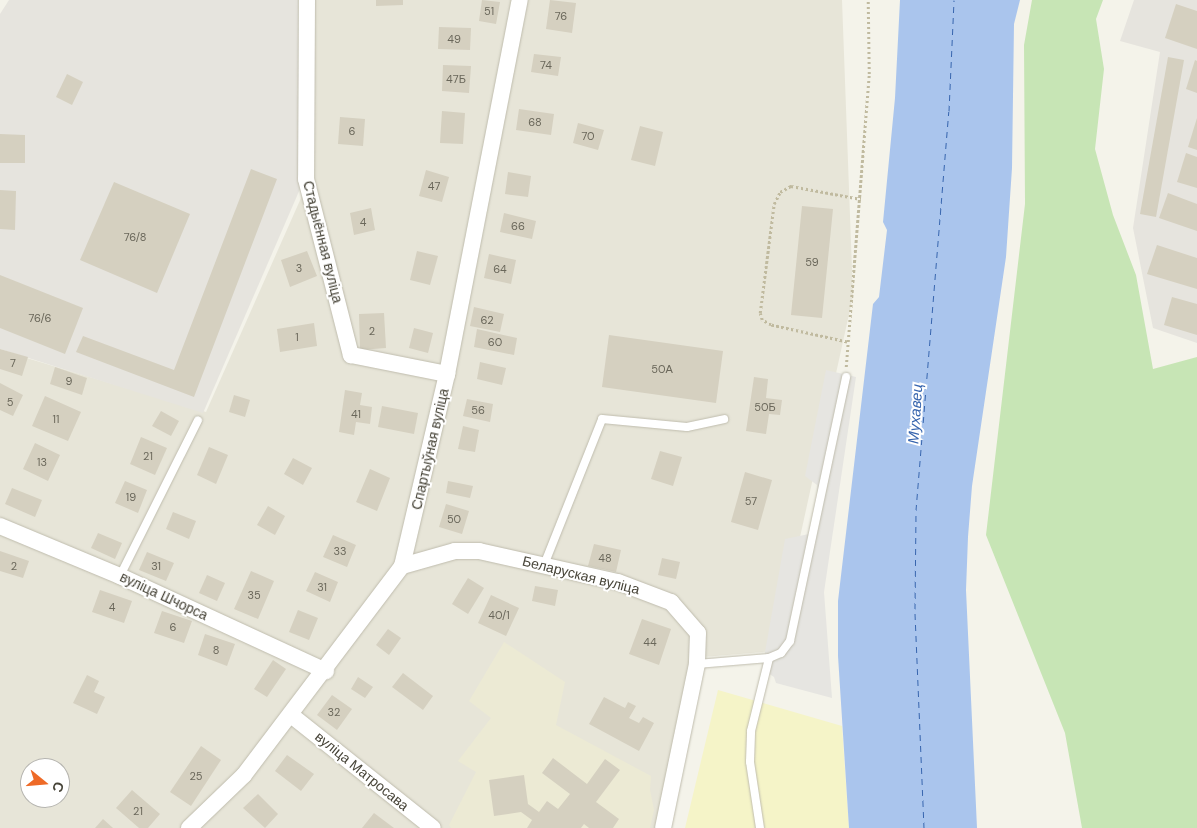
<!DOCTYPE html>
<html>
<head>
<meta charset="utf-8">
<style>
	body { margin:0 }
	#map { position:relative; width:1197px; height:828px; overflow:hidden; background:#f4f3ea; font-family:"DM Sans",sans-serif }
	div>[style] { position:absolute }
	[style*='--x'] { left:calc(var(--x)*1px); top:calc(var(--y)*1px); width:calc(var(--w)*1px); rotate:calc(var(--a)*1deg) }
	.residential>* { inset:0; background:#e7e5d8 }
	.industrial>* { inset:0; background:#e6e4de }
	.education>* { inset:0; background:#ecead4 }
	.green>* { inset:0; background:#c7e5b5 }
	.sand>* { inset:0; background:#f5f4c8 }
	.parking>* { inset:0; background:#e6e5e1 }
	.water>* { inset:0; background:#aac5ed }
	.ferry>* { height:1px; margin-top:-0.5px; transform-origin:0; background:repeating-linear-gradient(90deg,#3765ae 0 6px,transparent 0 11px) }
	.building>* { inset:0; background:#d5d0c0 }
	.path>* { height:2.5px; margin-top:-1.25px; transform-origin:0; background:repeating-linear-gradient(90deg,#c0ba9f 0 2.5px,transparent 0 5px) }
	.roads { filter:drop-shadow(0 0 1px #bfbcad) drop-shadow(0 0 1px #bfbcad) }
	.lane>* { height:8px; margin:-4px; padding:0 4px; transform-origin:4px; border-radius:4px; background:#fff }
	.street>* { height:16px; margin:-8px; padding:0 8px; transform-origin:8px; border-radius:8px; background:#fff }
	span { translate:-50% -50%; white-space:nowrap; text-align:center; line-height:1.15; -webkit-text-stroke:4px #fff; paint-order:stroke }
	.number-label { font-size:11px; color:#6a675a }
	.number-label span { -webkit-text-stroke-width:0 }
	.street-label { font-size:14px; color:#474438 }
	.water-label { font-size:15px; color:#3765ae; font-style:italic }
	.north { position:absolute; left:20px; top:758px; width:50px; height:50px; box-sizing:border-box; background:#fff; border:1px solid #b5b4af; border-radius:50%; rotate:107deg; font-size:14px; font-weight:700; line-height:20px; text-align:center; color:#474438 }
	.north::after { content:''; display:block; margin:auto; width:18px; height:22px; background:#ee6a27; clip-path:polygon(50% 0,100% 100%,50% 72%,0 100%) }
</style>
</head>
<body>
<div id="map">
	<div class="residential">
		<i style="clip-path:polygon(evenodd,310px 0,842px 0,853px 296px,775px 651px,691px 658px,655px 828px,0 828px,0 350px,206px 412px,313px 171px,310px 0,30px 768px,60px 768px,60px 798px,30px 798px,30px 768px)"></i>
	</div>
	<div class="industrial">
		<i style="clip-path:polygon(9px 0,298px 0,300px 189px,203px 413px,0 349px,0 14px)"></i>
		<i style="clip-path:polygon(1134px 0,1197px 0,1197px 343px,1153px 328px,1133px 228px,1160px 52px,1120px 41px)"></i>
	</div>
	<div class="education">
		<i style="clip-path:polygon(504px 642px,565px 682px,556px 725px,651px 776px,650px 790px,654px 810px,650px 828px,451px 828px,449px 825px,476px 772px,458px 761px,491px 718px,469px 701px)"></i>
	</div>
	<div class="green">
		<i style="clip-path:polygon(1032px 0,1103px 0,1096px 19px,1104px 69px,1095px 149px,1113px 215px,1136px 275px,1153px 369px,1197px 357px,1197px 828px,1082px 828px,1065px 733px,986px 535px,1025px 204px,1024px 45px)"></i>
	</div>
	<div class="sand">
		<i style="clip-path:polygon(718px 690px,842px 726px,849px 828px,685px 828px)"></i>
	</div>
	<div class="parking">
		<i style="clip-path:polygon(826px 370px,856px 377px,824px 592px,832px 698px,776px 683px,774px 677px,762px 669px,785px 539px,809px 534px,818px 495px,817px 485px,805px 476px)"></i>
	</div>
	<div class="water">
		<i style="clip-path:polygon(900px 0,1020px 0,1014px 24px,1012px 168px,1006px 257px,972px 486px,968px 537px,966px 590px,977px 828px,849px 828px,838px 656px,838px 601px,873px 304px,879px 297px,887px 230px,883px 222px,895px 98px)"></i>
	</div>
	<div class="ferry">
		<i style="--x:924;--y:828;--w:219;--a:-92.4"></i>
		<i style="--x:915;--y:609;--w:99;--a:-89.4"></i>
		<i style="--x:916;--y:510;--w:400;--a:-85.3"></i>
		<i style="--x:949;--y:111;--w:111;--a:-87.4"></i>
	</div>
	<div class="building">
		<i style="clip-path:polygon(376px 0,403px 0,403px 5px,376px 6px)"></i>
		<i style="clip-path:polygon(482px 0,500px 2px,496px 24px,479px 21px)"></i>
		<i style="clip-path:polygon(550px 0,576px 3px,572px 33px,546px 29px)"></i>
		<i style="clip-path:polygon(1176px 4px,1197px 11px,1197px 49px,1165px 38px)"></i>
		<i style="clip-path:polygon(439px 27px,471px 28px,470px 50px,438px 49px)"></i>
		<i style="clip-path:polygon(534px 54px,561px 57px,558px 76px,531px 72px)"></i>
		<i style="clip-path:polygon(1168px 57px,1184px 60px,1156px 217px,1140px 214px)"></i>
		<i style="clip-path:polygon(1195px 60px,1197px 61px,1197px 93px,1186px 89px)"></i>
		<i style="clip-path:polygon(443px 65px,471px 66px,469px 93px,442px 91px)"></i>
		<i style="clip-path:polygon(67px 74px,83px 82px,72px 105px,56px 97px)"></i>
		<i style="clip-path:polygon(519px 109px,554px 114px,551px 135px,516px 130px)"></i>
		<i style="clip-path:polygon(442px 111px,465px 113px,463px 144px,440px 143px)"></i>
		<i style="clip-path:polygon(340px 117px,365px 119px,363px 146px,338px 144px)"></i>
		<i style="clip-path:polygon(1197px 118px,1197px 150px,1188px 147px)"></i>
		<i style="clip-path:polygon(578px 123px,604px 130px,598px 150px,573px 143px)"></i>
		<i style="clip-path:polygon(640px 126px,663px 132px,655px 166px,631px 160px)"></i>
		<i style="clip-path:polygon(0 134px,25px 135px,25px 163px,0 163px)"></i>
		<i style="clip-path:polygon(1186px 153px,1197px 157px,1197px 188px,1177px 182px)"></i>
		<i style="clip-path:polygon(251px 169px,277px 179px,194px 397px,76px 352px,83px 336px,174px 370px)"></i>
		<i style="clip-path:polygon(426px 170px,449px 177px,442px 202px,419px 196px)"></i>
		<i style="clip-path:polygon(508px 172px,531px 176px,528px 197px,505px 194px)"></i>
		<i style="clip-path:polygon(114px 182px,190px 214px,157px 293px,80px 260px)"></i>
		<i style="clip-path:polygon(0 190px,16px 191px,15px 230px,0 229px)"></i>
		<i style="clip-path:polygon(1168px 193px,1197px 204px,1197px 231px,1159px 218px)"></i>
		<i style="clip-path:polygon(802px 206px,833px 209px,822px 318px,791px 315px)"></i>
		<i style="clip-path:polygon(371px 208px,375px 230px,354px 235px,350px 213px)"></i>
		<i style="clip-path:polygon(504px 213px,536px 221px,532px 239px,500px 232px)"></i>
		<i style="clip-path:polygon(1157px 245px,1197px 258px,1197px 289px,1147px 274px)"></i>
		<i style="clip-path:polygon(307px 251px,317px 276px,290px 287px,281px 260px)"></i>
		<i style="clip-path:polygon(417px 251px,438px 256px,430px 285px,410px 280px)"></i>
		<i style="clip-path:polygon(489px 254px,516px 260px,511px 284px,484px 278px)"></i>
		<i style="clip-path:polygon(0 275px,83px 308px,65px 354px,0 328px)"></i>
		<i style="clip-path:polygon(1172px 297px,1197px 304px,1197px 335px,1164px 325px)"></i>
		<i style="clip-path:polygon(474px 307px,504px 314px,500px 332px,470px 326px)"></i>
		<i style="clip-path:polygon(384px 313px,386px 348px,360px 350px,359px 314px)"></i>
		<i style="clip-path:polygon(314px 323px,317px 346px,280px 352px,277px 329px)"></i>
		<i style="clip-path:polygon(414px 328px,433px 333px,428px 353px,409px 348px)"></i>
		<i style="clip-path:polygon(477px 329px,517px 338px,514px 355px,474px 347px)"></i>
		<i style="clip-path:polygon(609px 335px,723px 351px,716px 403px,602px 387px)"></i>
		<i style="clip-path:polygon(0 349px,28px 357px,22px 376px,0 369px)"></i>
		<i style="clip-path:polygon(480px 362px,506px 368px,502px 385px,477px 379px)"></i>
		<i style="clip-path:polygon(55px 367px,87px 378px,82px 395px,50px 384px)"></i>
		<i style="clip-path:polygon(754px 377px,768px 379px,766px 398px,782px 400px,780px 415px,769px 414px,766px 434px,746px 431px)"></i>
		<i style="clip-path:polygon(0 383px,23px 395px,13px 416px,0 410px)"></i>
		<i style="clip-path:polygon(345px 390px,362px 393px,360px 405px,372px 407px,370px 424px,356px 422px,354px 435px,339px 432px)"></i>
		<i style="clip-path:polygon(234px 395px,250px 400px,245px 417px,229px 412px)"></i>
		<i style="clip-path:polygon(45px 396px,81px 412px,68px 441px,32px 426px)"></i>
		<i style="clip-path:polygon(467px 399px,493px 404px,490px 422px,463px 416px)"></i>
		<i style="clip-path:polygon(382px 406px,418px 413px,414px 434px,378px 427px)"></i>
		<i style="clip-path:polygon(161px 411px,179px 421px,171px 436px,152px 426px)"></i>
		<i style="clip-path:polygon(463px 426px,479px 430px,475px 452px,458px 449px)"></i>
		<i style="clip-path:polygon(141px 437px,167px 448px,155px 475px,130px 464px)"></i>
		<i style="clip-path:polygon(35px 443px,60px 455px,48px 481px,23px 469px)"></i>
		<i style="clip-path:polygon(209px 447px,228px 455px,216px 484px,197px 475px)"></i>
		<i style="clip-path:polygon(660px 451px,682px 457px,673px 486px,651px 479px)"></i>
		<i style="clip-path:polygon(293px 458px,312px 468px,303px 485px,284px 474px)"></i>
		<i style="clip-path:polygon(370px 469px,390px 478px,377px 511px,356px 502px)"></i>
		<i style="clip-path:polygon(745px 472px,772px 480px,758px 530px,731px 522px)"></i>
		<i style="clip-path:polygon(125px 481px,147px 490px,138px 513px,115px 503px)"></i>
		<i style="clip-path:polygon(448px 481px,473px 486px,470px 498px,446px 493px)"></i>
		<i style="clip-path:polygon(12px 488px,42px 500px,35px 517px,5px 504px)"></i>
		<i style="clip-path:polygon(446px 504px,469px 511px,462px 534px,439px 527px)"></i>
		<i style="clip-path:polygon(268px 506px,285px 516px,275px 535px,257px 525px)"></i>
		<i style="clip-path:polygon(173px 512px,196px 521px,189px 539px,166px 529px)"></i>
		<i style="clip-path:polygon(98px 533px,122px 543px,115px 559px,91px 548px)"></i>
		<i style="clip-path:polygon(333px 535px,356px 545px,347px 567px,323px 557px)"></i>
		<i style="clip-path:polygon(594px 544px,621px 550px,616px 572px,588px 566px)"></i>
		<i style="clip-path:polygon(0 551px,29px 561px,23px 578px,0 571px)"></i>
		<i style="clip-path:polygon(147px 552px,174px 563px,166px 581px,139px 570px)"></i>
		<i style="clip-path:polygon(662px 558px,680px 562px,676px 579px,658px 575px)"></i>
		<i style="clip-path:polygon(251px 571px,274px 581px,258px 619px,234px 609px)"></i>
		<i style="clip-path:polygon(315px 572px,338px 582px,330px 602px,306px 591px)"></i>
		<i style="clip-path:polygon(207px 575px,225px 583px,217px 601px,199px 593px)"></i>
		<i style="clip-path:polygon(468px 578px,484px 588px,468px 614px,452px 604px)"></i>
		<i style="clip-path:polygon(535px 586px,558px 590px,555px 606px,532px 601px)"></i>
		<i style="clip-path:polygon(100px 590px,132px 601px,124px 623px,92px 612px)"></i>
		<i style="clip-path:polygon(491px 595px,519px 608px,506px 636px,478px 623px)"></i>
		<i style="clip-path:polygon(298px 610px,318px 618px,309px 640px,289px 632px)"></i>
		<i style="clip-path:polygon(162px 611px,192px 621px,184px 643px,154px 633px)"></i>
		<i style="clip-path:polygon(642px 619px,671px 629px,659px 665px,629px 654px)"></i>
		<i style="clip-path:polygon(388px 629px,401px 638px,389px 655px,376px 645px)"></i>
		<i style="clip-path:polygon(205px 634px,235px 644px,227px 666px,198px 655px)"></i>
		<i style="clip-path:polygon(273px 660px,286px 669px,267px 697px,254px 689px)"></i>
		<i style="clip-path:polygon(403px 673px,433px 696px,423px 710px,392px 687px)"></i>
		<i style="clip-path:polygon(87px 675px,99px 681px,94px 692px,105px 697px,97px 714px,73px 703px)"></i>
		<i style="clip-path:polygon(358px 677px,373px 687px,365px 698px,351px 689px)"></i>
		<i style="clip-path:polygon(332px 695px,352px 709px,337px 730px,317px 715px)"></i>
		<i style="clip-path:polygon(604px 697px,625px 708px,628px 702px,636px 706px,629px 718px,639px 723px,643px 717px,654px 723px,639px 751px,589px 724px)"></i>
		<i style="clip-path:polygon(201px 746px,221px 760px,191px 806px,170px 792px)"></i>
		<i style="clip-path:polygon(287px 755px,314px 774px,301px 791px,275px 771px)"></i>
		<i style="clip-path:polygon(553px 758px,587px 784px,605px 759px,620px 770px,596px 802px,619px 819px,613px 828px,589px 828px,584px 824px,581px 828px,527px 828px,532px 820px,521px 812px,494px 816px,489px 780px,524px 775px,528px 804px,539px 812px,547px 801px,558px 809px,570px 794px,542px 773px)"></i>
		<i style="clip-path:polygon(51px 760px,69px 774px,60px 786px,60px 768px,45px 768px)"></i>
		<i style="clip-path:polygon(132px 790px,160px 814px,148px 828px,139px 828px,116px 808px)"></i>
		<i style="clip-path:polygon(258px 794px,278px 814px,265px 828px,243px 808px)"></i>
		<i style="clip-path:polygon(374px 813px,394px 828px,362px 828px)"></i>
		<i style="clip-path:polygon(103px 819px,113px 828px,95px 828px)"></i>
	</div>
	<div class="path">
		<i style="--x:847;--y:342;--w:78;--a:-167.4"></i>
		<i style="--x:771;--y:325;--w:10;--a:-151"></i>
		<i style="--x:762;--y:320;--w:7;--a:-106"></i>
		<i style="--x:760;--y:313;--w:110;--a:-82.7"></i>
		<i style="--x:774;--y:204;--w:13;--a:-63"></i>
		<i style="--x:780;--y:192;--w:13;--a:-29"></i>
		<i style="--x:791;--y:186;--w:71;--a:10.5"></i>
		<i style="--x:846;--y:367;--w:294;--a:-85.5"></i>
		<i style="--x:869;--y:74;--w:74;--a:-90.8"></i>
	</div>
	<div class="roads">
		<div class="lane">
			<i style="--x:544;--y:565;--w:157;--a:-68.3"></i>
			<i style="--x:602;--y:419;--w:85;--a:5.4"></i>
			<i style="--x:687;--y:427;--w:38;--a:-12"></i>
			<i style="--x:120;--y:576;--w:174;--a:-63.4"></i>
			<i style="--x:697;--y:664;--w:72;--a:-4.8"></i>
			<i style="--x:769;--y:658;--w:13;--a:-23"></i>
			<i style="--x:781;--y:653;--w:15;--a:-53"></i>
			<i style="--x:790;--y:641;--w:270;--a:-78"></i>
			<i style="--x:760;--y:828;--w:67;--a:-98.6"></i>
			<i style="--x:750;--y:762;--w:31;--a:-88"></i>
			<i style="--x:751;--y:731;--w:75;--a:-76.1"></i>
		</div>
		<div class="street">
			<i style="--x:307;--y:0;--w:179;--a:90.3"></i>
			<i style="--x:306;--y:179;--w:182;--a:75.7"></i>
			<i style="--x:351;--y:355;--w:98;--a:11.2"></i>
			<i style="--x:0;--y:526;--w:130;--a:22.6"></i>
			<i style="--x:120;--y:576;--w:227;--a:24.8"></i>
			<i style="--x:402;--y:566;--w:55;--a:-15.8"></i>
			<i style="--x:455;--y:551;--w:24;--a:0"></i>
			<i style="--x:479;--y:551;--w:142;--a:12.6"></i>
			<i style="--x:618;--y:582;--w:57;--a:20.7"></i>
			<i style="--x:671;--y:602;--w:41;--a:48.9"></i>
			<i style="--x:698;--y:633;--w:31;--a:92"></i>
			<i style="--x:697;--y:664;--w:167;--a:101.7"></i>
			<i style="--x:291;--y:715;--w:181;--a:38.5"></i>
			<i style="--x:189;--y:828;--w:76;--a:-43.9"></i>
			<i style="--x:244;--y:775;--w:262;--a:-52.9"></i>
			<i style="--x:402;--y:566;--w:197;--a:-76.8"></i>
			<i style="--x:447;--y:374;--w:381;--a:-79"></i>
		</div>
	</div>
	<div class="number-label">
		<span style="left:489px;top:11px">51</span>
		<span style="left:561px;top:16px">76</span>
		<span style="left:454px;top:39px">49</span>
		<span style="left:546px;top:65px">74</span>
		<span style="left:456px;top:79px">47Б</span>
		<span style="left:535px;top:122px">68</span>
		<span style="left:352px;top:131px">6</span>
		<span style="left:588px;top:136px">70</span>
		<span style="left:434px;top:186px">47</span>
		<span style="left:363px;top:222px">4</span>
		<span style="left:518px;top:226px">66</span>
		<span style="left:135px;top:237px">76/8</span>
		<span style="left:812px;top:262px">59</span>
		<span style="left:299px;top:268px">3</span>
		<span style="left:500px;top:269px">64</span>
		<span style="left:40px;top:318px">76/6</span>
		<span style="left:487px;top:320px">62</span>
		<span style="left:372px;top:331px">2</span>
		<span style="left:297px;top:337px">1</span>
		<span style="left:495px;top:342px">60</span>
		<span style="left:13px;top:363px">7</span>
		<span style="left:662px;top:369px">50А</span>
		<span style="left:69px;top:381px">9</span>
		<span style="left:10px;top:402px">5</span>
		<span style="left:765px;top:407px">50Б</span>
		<span style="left:478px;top:410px">56</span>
		<span style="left:356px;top:414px">41</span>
		<span style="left:56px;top:419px">11</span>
		<span style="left:148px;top:456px">21</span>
		<span style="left:42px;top:462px">13</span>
		<span style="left:131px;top:497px">19</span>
		<span style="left:751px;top:501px">57</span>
		<span style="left:454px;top:519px">50</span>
		<span style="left:340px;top:551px">33</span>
		<span style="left:605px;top:558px">48</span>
		<span style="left:14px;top:566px">2</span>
		<span style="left:156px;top:566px">31</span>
		<span style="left:322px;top:587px">31</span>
		<span style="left:254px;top:595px">35</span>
		<span style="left:112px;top:607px">4</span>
		<span style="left:499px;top:615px">40/1</span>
		<span style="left:173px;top:627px">6</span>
		<span style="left:650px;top:642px">44</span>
		<span style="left:216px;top:650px">8</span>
		<span style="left:334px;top:712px">32</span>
		<span style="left:196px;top:776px">25</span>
		<span style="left:138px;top:811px">21</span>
	</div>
	<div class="street-label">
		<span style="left:323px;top:242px;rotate:76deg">Стадыённая вуліца</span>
		<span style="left:430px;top:449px;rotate:-77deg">Спартыўная вуліца</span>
		<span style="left:581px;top:575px;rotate:14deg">Беларуская вуліца</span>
		<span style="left:164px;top:596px;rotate:25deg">вуліца Шчорса</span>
		<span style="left:362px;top:771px;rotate:39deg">вуліца Матросава</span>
	</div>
	<div class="water-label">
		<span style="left:916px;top:414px;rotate:-86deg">Мухавец</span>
	</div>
	<div class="north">С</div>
</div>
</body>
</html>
